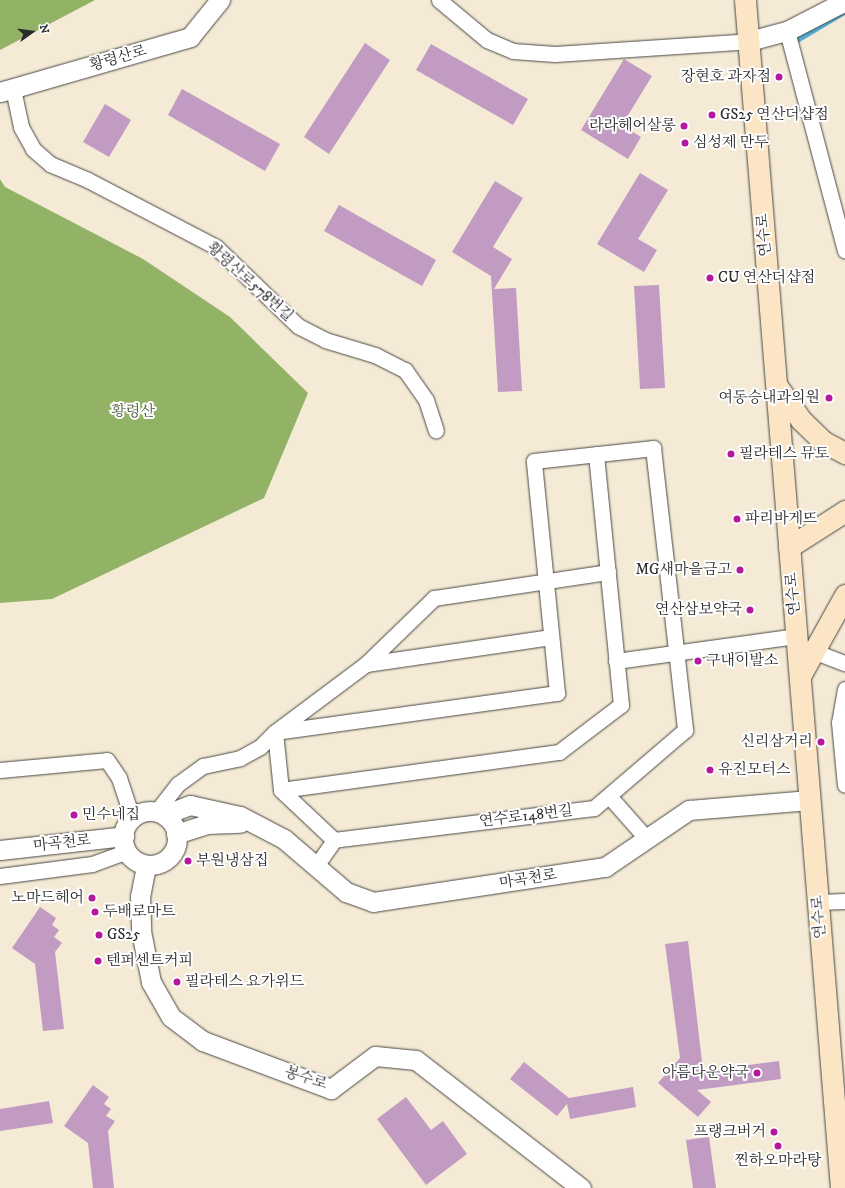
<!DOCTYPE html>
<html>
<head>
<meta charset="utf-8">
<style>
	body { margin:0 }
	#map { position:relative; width:845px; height:1188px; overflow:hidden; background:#f4ead5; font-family:"IM FELL DW Pica","Noto Serif KR",serif }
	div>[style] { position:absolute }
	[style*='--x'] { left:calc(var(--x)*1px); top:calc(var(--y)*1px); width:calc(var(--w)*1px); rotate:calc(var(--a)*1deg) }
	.forest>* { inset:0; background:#92b266 }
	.water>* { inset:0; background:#55add2 }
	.building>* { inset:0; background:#c19bc2 }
	.roads { filter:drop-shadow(0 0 1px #494844) drop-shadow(0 0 1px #494844) }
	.minor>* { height:15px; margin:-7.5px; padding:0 7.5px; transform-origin:7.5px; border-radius:7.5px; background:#fff }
	.tertiary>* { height:19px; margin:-9.5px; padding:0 9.5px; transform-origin:9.5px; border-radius:9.5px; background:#fff }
	.tertiary>.ring { margin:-9.5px; padding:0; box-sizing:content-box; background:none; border:19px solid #fff; border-radius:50% }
	.secondary>* { height:21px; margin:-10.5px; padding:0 10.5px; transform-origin:10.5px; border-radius:10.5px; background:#fce5c4 }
	.dots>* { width:11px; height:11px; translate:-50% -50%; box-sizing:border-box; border:2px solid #fff; border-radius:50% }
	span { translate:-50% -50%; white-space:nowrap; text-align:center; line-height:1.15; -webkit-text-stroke:4px #fff; paint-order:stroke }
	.street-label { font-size:15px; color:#2b2b2b }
	.poi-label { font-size:15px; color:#2b2b2b }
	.right { translate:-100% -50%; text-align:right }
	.left { translate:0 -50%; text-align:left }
	.park-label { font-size:15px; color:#555d41 }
	.north { position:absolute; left:12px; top:12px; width:40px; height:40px; -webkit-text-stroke:3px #fff; paint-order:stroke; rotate:76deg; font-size:11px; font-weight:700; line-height:16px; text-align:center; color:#2b2b2b }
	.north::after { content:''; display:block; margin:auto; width:14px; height:18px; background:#2b2b2b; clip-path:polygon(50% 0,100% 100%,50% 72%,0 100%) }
</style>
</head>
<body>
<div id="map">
	<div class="forest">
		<i style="clip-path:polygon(0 0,95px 0,0 50px)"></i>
		<i style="clip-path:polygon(0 179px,5px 187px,143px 259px,230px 317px,308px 393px,264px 498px,52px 599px,0 603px)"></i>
	</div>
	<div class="water">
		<i style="clip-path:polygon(845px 0,845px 15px,793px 46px,782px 29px)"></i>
	</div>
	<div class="building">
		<i style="clip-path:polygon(365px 43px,390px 60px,329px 154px,304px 137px)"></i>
		<i style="clip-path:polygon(431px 44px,528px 99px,513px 125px,416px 70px)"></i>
		<i style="clip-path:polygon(624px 59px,652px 76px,622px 125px,641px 137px,628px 159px,581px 130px)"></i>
		<i style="clip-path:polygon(182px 89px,280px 144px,265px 171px,168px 115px)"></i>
		<i style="clip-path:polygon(105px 104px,131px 120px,109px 157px,83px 142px)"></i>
		<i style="clip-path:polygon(640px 173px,668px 190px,638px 239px,657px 250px,644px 272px,597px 244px)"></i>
		<i style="clip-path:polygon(495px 181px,523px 198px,493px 247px,512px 259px,494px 289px,516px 288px,522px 391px,498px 392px,491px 276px,452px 252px)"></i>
		<i style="clip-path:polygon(339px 205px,436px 260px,422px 286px,324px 231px)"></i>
		<i style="clip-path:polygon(659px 285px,665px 388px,640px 389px,634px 286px)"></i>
		<i style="clip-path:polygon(40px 907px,56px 918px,52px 925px,59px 930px,54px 937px,62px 943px,55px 952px,64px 1029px,43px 1031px,35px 964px,12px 948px)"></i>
		<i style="clip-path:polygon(688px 941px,703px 1071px,779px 1061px,781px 1079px,697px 1090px,711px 1102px,698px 1117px,658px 1083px,680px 1058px,665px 944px)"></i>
		<i style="clip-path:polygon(524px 1062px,569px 1098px,633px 1087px,636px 1107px,570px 1119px,567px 1104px,557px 1116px,510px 1079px)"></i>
		<i style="clip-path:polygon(93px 1085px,109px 1097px,104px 1104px,111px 1109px,106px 1116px,115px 1121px,108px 1131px,114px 1188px,93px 1188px,88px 1143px,64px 1126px)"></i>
		<i style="clip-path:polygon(406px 1097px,431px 1130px,443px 1121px,467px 1154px,426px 1185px,377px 1119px)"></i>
		<i style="clip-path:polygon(49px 1101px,53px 1123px,0 1131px,0 1109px)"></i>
		<i style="clip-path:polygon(709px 1137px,716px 1188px,693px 1188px,686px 1140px)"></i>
	</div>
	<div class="roads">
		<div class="minor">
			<i style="--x:439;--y:0;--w:62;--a:39.8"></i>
			<i style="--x:487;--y:40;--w:28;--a:23"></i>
			<i style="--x:513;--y:51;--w:42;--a:4.1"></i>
			<i style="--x:555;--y:54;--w:194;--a:-3.8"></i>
			<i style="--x:787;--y:31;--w:227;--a:75.2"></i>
			<i style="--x:13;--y:89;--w:39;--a:78"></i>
			<i style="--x:21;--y:127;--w:25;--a:61"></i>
			<i style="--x:33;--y:149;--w:23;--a:41"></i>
			<i style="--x:50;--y:164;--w:41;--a:22.8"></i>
			<i style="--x:88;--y:180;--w:144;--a:27.6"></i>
			<i style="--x:216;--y:247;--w:114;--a:43.9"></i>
			<i style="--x:298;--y:326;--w:30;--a:27"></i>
			<i style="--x:325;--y:340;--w:52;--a:16.7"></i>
			<i style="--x:375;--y:355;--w:34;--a:27"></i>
			<i style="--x:405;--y:370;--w:37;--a:55"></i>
			<i style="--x:426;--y:400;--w:32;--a:72"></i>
			<i style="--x:653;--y:448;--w:284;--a:83.5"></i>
			<i style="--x:685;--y:730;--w:120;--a:139.4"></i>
			<i style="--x:594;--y:808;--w:262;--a:173"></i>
			<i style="--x:334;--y:840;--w:73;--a:-136.7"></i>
			<i style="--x:281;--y:790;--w:58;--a:-95.9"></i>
			<i style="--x:275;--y:732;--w:285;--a:-7.9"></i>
			<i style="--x:557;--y:693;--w:233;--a:-95.7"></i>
			<i style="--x:534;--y:461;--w:120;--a:-6.2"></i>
			<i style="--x:813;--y:651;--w:34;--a:21"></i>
			<i style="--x:616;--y:661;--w:183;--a:-7.9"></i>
			<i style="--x:366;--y:664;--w:187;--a:-8.3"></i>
			<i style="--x:845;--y:689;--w:34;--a:100"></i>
			<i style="--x:839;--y:722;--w:63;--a:84.6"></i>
			<i style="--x:0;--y:770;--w:107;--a:-5.3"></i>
			<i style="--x:107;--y:760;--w:22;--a:56"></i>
			<i style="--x:119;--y:778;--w:41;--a:71.6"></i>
			<i style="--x:281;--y:790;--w:281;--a:-7.8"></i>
			<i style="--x:559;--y:752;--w:78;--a:-37.2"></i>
			<i style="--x:621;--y:705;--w:252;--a:-95.7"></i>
			<i style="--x:609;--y:796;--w:57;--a:48.5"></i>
			<i style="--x:156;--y:812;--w:36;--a:-52"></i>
			<i style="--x:178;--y:784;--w:31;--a:-36"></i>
			<i style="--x:203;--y:766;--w:38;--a:-12"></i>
			<i style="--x:240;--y:758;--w:23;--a:-29"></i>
			<i style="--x:260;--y:747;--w:21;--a:-45"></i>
			<i style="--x:275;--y:732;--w:114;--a:-36.8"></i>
			<i style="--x:366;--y:664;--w:95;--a:-44.1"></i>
			<i style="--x:434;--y:598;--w:176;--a:-8.5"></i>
			<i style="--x:316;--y:866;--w:32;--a:-55"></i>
			<i style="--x:0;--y:876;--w:93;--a:-7.4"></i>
			<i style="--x:92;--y:864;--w:35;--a:-20"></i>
			<i style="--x:818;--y:902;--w:27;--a:-2"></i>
		</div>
		<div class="tertiary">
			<i style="--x:749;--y:41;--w:39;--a:-15"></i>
			<i style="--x:787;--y:31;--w:65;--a:-27.3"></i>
			<i style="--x:0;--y:92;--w:198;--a:-16.1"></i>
			<i style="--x:190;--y:37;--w:48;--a:-51"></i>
			<i class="ring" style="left:123px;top:811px;width:35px;height:35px"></i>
			<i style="--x:164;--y:815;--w:28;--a:-21"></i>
			<i style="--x:190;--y:805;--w:51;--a:12.4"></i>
			<i style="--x:240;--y:816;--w:50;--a:27.6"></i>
			<i style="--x:284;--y:839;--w:82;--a:40.5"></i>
			<i style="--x:346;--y:892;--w:29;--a:20"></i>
			<i style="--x:373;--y:902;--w:235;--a:-8.6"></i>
			<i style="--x:605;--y:867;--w:102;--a:-34.2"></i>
			<i style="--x:689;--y:810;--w:121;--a:-4.7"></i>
			<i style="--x:176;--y:834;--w:32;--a:-18"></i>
			<i style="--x:206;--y:824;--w:34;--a:-2"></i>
			<i style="--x:0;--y:850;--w:125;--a:-6.4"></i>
			<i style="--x:146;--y:866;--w:31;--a:101"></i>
			<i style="--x:140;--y:896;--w:35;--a:88"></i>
			<i style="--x:141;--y:931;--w:52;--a:78.9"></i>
			<i style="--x:151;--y:982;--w:40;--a:60.3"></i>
			<i style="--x:171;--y:1017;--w:40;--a:37"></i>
			<i style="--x:203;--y:1041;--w:137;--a:20.6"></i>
			<i style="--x:331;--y:1089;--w:55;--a:-36.9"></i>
			<i style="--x:375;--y:1056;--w:41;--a:5.6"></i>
			<i style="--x:416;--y:1060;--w:209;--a:37.8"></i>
		</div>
		<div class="secondary">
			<i style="--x:745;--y:0;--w:1192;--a:85.38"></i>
			<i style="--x:777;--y:386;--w:42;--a:54.8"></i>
			<i style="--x:801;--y:420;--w:32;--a:44"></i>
			<i style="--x:824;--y:442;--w:24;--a:28"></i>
			<i style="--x:789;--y:547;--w:67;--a:-32.7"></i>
			<i style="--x:800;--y:676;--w:93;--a:-60.9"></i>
		</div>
	</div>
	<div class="dots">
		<i style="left:779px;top:77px;background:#b5179e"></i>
		<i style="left:712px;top:115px;background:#b5179e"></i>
		<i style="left:684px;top:126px;background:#b5179e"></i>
		<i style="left:685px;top:143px;background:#b5179e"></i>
		<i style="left:710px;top:278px;background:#b5179e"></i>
		<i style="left:829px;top:398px;background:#b5179e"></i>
		<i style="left:731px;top:454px;background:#b5179e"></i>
		<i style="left:737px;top:519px;background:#b5179e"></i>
		<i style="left:740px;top:570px;background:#b5179e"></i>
		<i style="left:750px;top:610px;background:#b5179e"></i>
		<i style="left:698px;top:661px;background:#b5179e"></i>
		<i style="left:821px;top:742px;background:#b5179e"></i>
		<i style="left:710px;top:770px;background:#b5179e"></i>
		<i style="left:74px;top:815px;background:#b5179e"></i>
		<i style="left:188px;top:861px;background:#b5179e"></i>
		<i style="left:92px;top:898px;background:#b5179e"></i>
		<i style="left:95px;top:912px;background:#b5179e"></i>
		<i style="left:99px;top:935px;background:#b5179e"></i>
		<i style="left:98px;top:961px;background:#b5179e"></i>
		<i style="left:177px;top:982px;background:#b5179e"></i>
		<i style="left:757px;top:1073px;background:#b5179e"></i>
		<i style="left:774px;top:1132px;background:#b5179e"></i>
		<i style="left:778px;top:1146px;background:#b5179e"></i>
	</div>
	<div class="street-label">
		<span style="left:118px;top:58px;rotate:-16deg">황령산로</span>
		<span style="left:764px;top:235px;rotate:-95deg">연수로</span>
		<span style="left:250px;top:282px;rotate:42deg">황령산로578번길</span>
		<span style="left:793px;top:594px;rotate:-95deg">연수로</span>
		<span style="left:526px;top:816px;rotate:-7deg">연수로148번길</span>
		<span style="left:62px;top:843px;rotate:-6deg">마곡천로</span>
		<span style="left:528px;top:879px;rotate:-9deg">마곡천로</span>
		<span style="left:819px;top:917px;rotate:-95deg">연수로</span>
		<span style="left:306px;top:1078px;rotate:18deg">봉수로</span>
	</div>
	<div class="poi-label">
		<span class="right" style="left:771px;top:77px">장현호 과자점</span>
		<span class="left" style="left:720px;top:115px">GS25 연산더샵점</span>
		<span class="right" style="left:676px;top:126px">라라헤어살롱</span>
		<span class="left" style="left:693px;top:143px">심성제 만두</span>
		<span class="left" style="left:718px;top:278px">CU 연산더샵점</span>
		<span class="right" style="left:820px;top:398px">여동승내과의원</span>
		<span class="left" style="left:739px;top:454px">필라테스 뮤토</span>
		<span class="left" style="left:745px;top:519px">파리바게뜨</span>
		<span class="right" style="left:732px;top:570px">MG새마을금고</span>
		<span class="right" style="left:742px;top:610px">연산삼보약국</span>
		<span class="left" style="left:706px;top:661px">구내이발소</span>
		<span class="right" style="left:813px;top:742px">신리삼거리</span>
		<span class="left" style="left:718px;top:770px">유진모터스</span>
		<span class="left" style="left:82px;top:815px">민수네집</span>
		<span class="left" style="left:196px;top:861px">부원냉삼집</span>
		<span class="right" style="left:84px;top:898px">노마드헤어</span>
		<span class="left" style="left:103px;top:912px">두배로마트</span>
		<span class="left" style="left:107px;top:935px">GS25</span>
		<span class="left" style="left:106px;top:961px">텐퍼센트커피</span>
		<span class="left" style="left:185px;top:982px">필라테스 요가위드</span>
		<span class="right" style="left:749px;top:1073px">아름다운약국</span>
		<span class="right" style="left:766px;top:1132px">프랭크버거</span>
		<span style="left:778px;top:1161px">찐하오마라탕</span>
	</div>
	<div class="park-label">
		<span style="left:133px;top:412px">황령산</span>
	</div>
	<div class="north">N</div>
</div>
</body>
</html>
